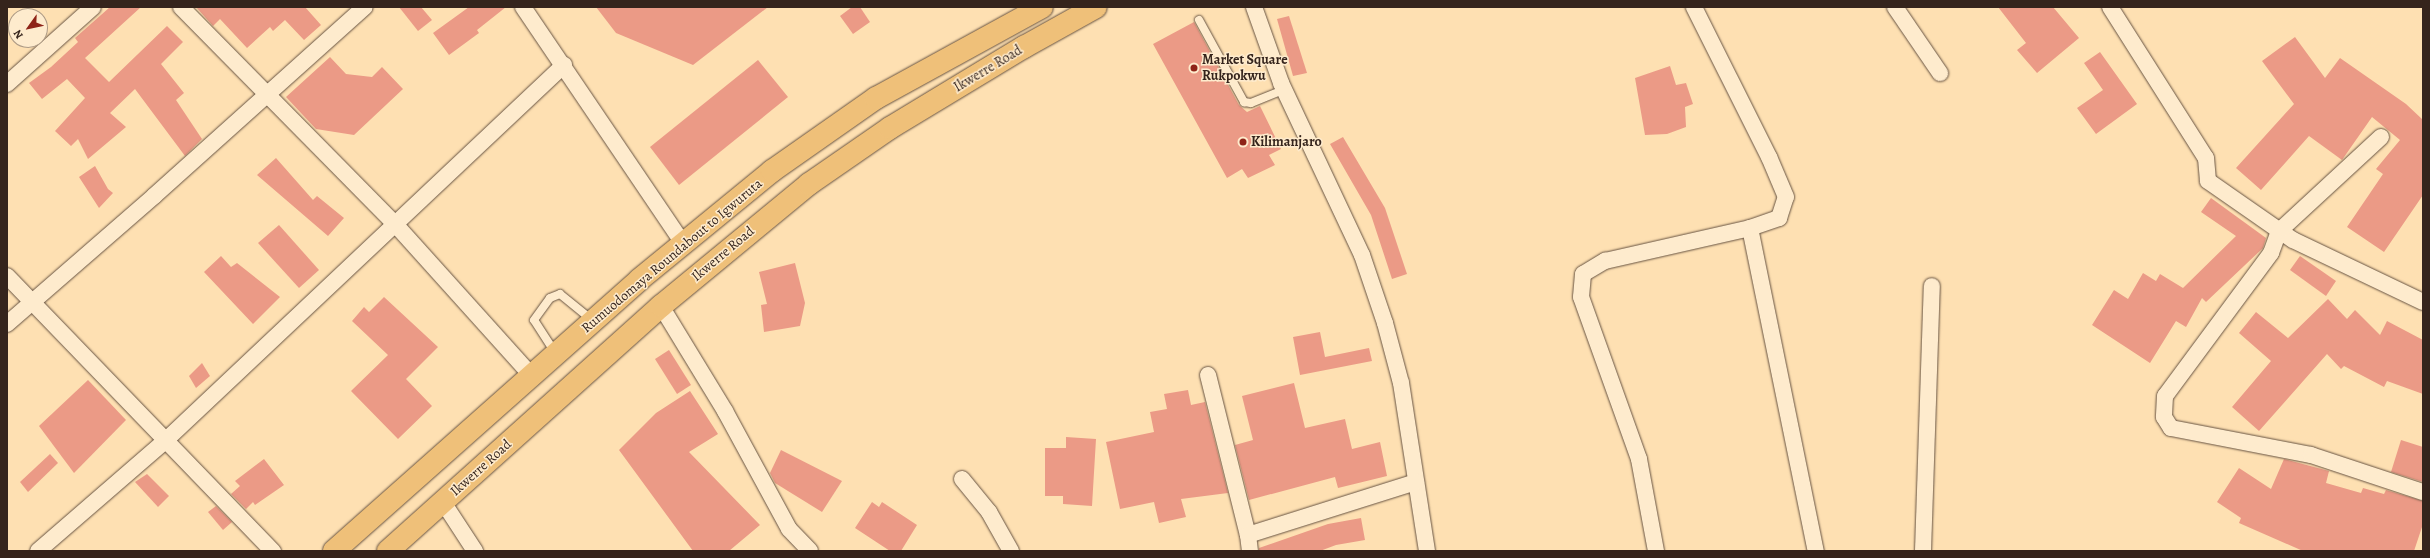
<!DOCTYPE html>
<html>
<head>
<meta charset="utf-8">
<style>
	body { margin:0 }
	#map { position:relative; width:2430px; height:558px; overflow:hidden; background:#fee0b2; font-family:Alegreya,serif }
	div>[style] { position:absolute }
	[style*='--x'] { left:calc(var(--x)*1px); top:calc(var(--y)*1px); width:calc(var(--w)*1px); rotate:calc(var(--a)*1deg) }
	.building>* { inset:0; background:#eb9a86 }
	.roads { filter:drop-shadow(0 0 1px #675342) drop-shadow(0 0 1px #675342) }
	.lane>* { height:8px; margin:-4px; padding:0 4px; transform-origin:4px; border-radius:4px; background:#feebcd }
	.street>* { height:16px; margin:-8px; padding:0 8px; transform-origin:8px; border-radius:8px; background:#feebcd }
	.primary>* { height:22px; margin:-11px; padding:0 11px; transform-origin:11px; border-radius:11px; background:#efc079 }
	.dots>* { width:11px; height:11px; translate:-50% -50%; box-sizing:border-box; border:2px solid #feebcd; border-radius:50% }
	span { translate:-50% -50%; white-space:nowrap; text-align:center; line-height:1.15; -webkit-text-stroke:3px #feebcd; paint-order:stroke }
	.poi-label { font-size:14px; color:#35241c; font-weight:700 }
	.left { translate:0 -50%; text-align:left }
	.street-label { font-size:14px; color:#35241c }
	.frame { position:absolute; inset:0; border:8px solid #35241c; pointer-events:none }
	.north { position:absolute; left:8px; top:8px; width:40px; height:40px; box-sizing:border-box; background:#feebcd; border:1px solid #ae9b86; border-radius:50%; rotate:237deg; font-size:11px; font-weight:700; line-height:16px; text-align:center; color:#35241c }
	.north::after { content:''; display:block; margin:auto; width:14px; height:18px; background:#8f2418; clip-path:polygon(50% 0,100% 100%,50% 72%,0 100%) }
</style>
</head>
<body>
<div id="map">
	<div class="building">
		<i style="clip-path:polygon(110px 7px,141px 7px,85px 58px,109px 82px,167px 26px,183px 42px,161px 64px,184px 93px,176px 100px,202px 139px,185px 156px,135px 89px,110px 113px,126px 127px,88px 159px,78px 139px,71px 146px,55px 131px,85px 98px,67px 79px,42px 99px,29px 83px,51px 67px,78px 42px,75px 38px)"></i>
		<i style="clip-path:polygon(196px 7px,305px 7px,321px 25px,304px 40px,285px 20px,273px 31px,270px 27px,247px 48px,220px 19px,213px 26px)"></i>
		<i style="clip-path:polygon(399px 7px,421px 7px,432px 20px,418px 31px)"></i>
		<i style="clip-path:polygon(469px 7px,506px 7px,477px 30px,479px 33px,449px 55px,433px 33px)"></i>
		<i style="clip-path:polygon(596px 7px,768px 7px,693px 65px,616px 33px)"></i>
		<i style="clip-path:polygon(852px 7px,860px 7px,870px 22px,853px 34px,840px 16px)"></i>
		<i style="clip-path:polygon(1998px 7px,2053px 7px,2079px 38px,2037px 73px,2017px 50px,2026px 43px)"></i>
		<i style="clip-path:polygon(1289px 16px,1307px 73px,1293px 76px,1277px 19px)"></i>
		<i style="clip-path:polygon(1194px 22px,1239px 105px,1247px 112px,1260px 106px,1281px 149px,1269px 155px,1275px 165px,1248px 178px,1242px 169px,1227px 178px,1153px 44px)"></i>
		<i style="clip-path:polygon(2295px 37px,2325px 78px,2340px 58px,2406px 104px,2423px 120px,2423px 195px,2384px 252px,2347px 227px,2383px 174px,2376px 169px,2400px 140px,2372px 117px,2342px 160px,2309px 136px,2261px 190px,2236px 168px,2294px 104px,2262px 61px)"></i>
		<i style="clip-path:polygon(2100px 52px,2137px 104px,2096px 134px,2077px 108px,2103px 90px,2084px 63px)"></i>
		<i style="clip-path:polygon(330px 57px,346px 74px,372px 77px,382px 67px,403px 89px,354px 135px,316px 129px,286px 97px)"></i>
		<i style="clip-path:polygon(758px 60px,788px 97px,679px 185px,650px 147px)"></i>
		<i style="clip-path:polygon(1670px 66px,1676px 85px,1686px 83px,1693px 104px,1685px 107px,1686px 127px,1667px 134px,1645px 135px,1635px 78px)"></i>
		<i style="clip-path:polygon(1343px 137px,1385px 208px,1407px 274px,1392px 279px,1371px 215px,1330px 144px)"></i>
		<i style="clip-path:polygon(276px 158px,313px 200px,317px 196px,344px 218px,328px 236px,257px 175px)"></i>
		<i style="clip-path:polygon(95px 166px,108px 189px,113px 193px,99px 208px,79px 177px)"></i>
		<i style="clip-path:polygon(2211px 198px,2266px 238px,2263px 248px,2206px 302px,2202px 298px,2186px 327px,2176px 321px,2150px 363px,2092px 325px,2114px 290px,2128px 299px,2143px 273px,2156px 281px,2160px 274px,2183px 288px,2236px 236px,2201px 212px)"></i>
		<i style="clip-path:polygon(279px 225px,319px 270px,299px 288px,258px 243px)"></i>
		<i style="clip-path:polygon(221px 256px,231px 267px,237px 263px,280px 297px,253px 324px,204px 272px)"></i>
		<i style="clip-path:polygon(2300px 256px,2336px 281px,2326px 296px,2290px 270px)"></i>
		<i style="clip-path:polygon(795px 263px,805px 303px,800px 326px,764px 332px,761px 305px,767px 304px,759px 272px)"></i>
		<i style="clip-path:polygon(384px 297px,438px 347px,406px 379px,432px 406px,398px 439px,351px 391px,388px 355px,352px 321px,364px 307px,369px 312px)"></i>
		<i style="clip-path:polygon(2328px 299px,2347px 319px,2355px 310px,2380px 335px,2387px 321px,2423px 340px,2423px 394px,2387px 381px,2384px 387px,2344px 366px,2341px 369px,2327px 354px,2259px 431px,2232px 407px,2271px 361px,2239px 333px,2256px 312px,2288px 338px)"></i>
		<i style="clip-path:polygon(1320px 332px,1325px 357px,1369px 348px,1372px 361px,1300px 375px,1293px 337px)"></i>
		<i style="clip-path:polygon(669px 350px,691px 385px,677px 394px,655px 359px)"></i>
		<i style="clip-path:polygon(202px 363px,210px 376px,196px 388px,189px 376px)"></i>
		<i style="clip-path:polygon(88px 380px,126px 420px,74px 473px,39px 426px)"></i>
		<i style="clip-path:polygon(1294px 383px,1305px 428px,1345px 419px,1352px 449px,1380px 442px,1387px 476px,1338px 488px,1335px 477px,1249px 500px,1235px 445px,1253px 440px,1242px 396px)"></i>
		<i style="clip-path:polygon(1188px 390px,1191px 405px,1205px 402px,1228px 493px,1181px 499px,1186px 517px,1159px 523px,1154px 502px,1120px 509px,1106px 442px,1154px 432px,1150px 412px,1167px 409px,1164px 394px)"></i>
		<i style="clip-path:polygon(690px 391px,718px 434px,689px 452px,760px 525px,729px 551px,693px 551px,619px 450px,656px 413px)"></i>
		<i style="clip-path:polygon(1066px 437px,1096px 439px,1092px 506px,1063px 504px,1063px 496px,1045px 496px,1045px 448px,1066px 448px)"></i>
		<i style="clip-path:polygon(2401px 440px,2423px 447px,2423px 482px,2391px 472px)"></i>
		<i style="clip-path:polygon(781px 450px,842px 481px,822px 512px,775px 483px,770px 473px)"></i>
		<i style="clip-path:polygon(50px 454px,58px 463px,28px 492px,20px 482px)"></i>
		<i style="clip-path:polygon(264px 459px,284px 485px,255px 505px,253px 502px,246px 509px,231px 494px,240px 486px,235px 481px)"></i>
		<i style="clip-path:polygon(2284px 459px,2329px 471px,2326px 483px,2361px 493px,2363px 488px,2384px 494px,2386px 490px,2423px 501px,2423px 524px,2414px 551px,2303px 551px,2239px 523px,2241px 518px,2217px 502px,2239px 468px,2271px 489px)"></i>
		<i style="clip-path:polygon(147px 474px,169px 496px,158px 507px,135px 482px)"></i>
		<i style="clip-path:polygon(872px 502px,879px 507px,882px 502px,917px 525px,901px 551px,890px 551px,855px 528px)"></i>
		<i style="clip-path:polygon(216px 506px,232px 522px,223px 530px,208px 512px)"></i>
		<i style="clip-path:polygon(1361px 518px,1365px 540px,1336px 545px,1320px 551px,1259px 551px,1259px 548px,1328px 524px)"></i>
	</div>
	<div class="roads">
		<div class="lane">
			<i style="--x:1199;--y:20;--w:94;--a:61.2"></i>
			<i style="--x:1244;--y:102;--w:7;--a:8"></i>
			<i style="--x:1251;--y:103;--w:35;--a:-22"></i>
			<i style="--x:556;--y:354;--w:40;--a:-122.9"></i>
			<i style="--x:534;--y:320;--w:27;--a:-54"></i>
			<i style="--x:550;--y:298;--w:11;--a:-22"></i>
			<i style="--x:560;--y:294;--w:41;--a:39.1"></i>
		</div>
		<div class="street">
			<i style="--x:181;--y:7;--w:306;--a:45.4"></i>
			<i style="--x:396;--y:225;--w:205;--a:48"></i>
			<i style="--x:523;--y:7;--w:285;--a:55.9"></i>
			<i style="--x:1254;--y:7;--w:81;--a:70.4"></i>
			<i style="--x:1281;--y:83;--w:190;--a:64.8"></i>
			<i style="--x:1362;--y:255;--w:72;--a:71.3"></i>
			<i style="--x:1385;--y:323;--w:62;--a:75.1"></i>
			<i style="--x:1401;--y:383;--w:170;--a:81.2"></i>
			<i style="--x:1895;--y:7;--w:80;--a:55.7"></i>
			<i style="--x:2110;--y:7;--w:179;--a:57.6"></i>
			<i style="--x:2206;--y:158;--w:23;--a:85"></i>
			<i style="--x:2208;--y:181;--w:103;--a:34.8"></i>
			<i style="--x:2293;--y:240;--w:144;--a:25.5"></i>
			<i style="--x:7;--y:84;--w:115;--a:-41.8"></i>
			<i style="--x:2381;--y:137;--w:139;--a:137.3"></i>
			<i style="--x:2279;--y:231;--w:23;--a:110"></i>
			<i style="--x:2271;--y:253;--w:178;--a:126.5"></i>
			<i style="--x:2165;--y:396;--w:21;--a:93"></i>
			<i style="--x:2164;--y:417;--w:13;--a:58"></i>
			<i style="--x:2171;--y:428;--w:143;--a:10.9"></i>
			<i style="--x:2311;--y:455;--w:118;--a:18.3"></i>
			<i style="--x:1750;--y:228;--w:330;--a:78.5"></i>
			<i style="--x:7;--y:276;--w:383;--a:46"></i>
			<i style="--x:661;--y:306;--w:123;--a:58.6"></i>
			<i style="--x:725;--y:411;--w:134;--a:61.5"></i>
			<i style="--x:789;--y:529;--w:30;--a:46"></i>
			<i style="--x:7;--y:324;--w:195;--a:-41"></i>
			<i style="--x:154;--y:196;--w:283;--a:-41.9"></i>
			<i style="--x:1208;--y:375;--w:165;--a:76"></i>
			<i style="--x:1248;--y:535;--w:16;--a:83"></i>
			<i style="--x:962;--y:479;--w:43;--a:50.7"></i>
			<i style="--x:989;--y:512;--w:45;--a:60.6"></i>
			<i style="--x:443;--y:502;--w:59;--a:56.9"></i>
			<i style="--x:1248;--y:535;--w:176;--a:-17.5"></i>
			<i style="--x:38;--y:551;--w:169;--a:-40.9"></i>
			<i style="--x:166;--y:440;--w:547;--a:-43.3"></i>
			<i style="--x:1656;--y:551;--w:94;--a:-100.5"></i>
			<i style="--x:1639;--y:459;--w:172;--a:-109.7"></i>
			<i style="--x:1581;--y:297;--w:23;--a:-85"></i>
			<i style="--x:1583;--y:274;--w:26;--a:-31"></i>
			<i style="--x:1605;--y:261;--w:149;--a:-12.8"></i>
			<i style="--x:1750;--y:228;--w:31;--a:-19"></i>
			<i style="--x:1779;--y:218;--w:22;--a:-72"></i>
			<i style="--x:1786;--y:197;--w:43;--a:-113"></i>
			<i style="--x:1769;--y:157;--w:168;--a:-116.6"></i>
			<i style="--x:1923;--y:551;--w:265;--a:-88.1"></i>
		</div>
		<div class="primary">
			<i style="--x:334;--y:551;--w:409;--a:-41.6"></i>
			<i style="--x:640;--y:279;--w:171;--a:-39.3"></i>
			<i style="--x:772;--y:171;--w:127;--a:-35.1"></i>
			<i style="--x:876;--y:98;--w:189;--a:-28.7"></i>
			<i style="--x:388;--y:551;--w:367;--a:-41.9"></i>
			<i style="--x:661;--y:306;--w:192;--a:-39.5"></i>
			<i style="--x:809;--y:184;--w:98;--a:-34.7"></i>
			<i style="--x:890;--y:128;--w:157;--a:-31.2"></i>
			<i style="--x:1024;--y:47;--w:82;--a:-29.1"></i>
		</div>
	</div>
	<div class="dots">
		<i style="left:1194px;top:68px;background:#8f2418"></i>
		<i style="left:1243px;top:142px;background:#8f2418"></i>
	</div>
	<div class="poi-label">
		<span class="left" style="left:1202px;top:68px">Market Square<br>Rukpokwu</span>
		<span class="left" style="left:1251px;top:142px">Kilimanjaro</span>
	</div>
	<div class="street-label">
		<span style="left:988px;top:69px;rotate:-31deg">Ikwerre Road</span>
		<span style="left:723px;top:254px;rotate:-40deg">Ikwerre Road</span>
		<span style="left:672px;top:256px;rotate:-40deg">Rumuodomaya Roundabout to Igwuruta</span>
		<span style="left:481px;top:468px;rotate:-42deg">Ikwerre Road</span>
	</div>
	<div class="frame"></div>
	<div class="north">N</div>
</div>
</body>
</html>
